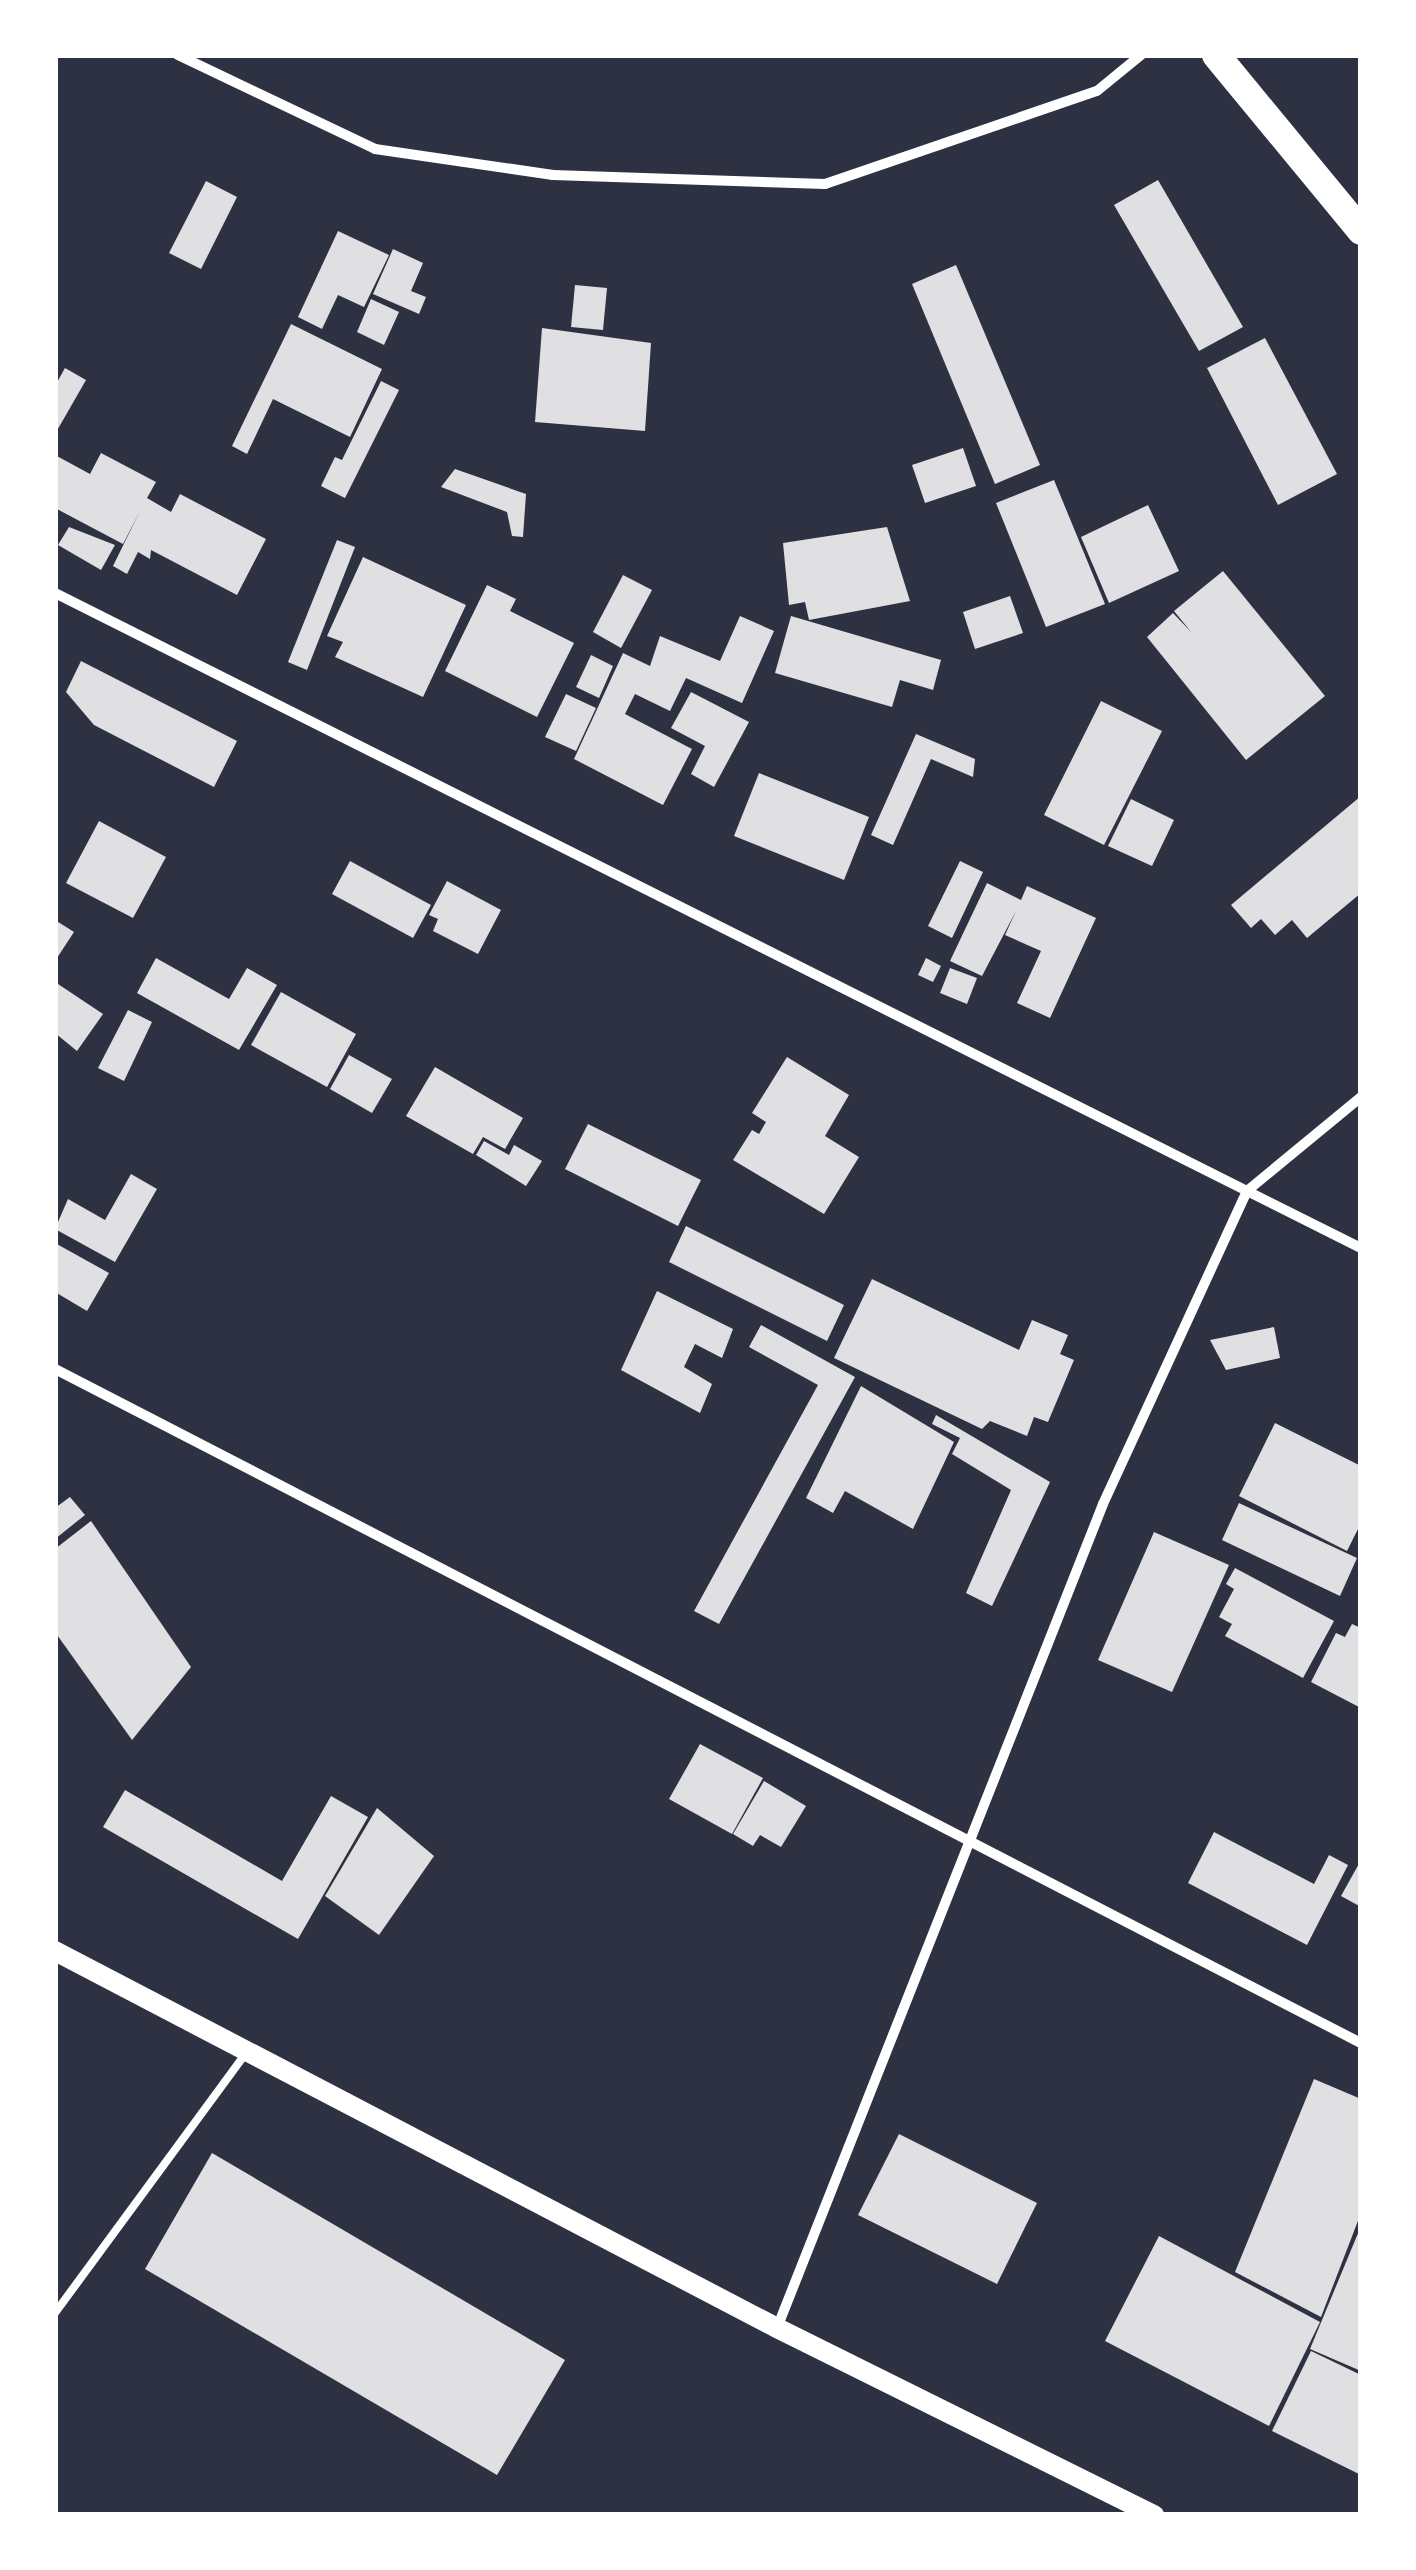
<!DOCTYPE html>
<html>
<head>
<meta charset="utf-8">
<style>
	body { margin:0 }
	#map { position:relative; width:1416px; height:2570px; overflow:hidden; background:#2d3142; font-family:Lato,sans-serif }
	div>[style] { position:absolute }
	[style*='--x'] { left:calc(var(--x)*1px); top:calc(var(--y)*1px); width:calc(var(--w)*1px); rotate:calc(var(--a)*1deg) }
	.building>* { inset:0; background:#e0e0e3 }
	.service>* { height:8px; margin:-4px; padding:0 4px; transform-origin:4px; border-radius:4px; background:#fff }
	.minor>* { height:10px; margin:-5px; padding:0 5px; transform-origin:5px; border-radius:5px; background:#fff }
	.secondary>* { height:20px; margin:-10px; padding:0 10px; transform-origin:10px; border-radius:10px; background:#fff }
	.trunk>* { height:28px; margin:-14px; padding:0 14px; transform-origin:14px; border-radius:14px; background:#fff }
	span { translate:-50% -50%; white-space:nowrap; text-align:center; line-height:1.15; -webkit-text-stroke:8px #fff; paint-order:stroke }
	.frame { position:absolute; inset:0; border:58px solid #fff; pointer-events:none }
</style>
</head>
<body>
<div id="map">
	<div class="building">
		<i style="clip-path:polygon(1158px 180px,1243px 327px,1199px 351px,1114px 205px)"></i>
		<i style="clip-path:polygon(206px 181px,237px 197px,201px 269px,169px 253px)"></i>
		<i style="clip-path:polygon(338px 231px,389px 255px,364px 307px,338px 295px,322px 329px,298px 317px)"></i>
		<i style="clip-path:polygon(393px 249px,423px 263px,411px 291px,426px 297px,419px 314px,373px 294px)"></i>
		<i style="clip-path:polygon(956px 265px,1040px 465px,995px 484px,912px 284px)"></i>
		<i style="clip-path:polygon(575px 285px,607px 288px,603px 330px,571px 327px)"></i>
		<i style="clip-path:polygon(371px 299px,399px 312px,384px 345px,357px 332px)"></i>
		<i style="clip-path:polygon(291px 324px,382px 369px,350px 437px,273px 399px,247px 454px,232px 446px)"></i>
		<i style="clip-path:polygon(542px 328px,651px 343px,645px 431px,535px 422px)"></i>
		<i style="clip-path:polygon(1265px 338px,1337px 474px,1278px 505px,1207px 368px)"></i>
		<i style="clip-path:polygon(65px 368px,86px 380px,55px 434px,55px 386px)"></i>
		<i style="clip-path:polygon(381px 381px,399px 390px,345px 498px,321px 486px,335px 457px,342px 460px)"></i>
		<i style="clip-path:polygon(963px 448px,976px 486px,925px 503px,912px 465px)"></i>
		<i style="clip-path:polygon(101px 453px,156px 482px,147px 498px,171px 512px,180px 494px,266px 539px,237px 595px,151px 550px,150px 559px,138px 552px,127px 574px,113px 566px,140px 511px,123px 544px,55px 508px,55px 455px,90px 474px)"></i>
		<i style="clip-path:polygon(455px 469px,526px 494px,523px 537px,512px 536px,507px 512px,441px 487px)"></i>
		<i style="clip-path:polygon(1054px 480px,1105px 604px,1046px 627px,996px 503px)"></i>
		<i style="clip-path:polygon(1148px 505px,1179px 571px,1109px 603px,1081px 537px)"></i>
		<i style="clip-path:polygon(69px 527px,115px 545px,101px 570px,58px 545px)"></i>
		<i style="clip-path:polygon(887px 527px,910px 601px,809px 620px,805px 602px,789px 605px,783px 543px)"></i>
		<i style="clip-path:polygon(337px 540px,355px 547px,307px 670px,288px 662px)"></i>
		<i style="clip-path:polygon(363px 557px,466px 605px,423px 697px,335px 657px,343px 642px,327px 636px)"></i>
		<i style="clip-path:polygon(1223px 571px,1325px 696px,1246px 760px,1147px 637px,1173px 613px,1192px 633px,1174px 611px)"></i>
		<i style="clip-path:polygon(623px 575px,652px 590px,621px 648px,593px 632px)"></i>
		<i style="clip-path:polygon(487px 585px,516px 599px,510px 611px,574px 643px,537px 717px,445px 671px)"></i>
		<i style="clip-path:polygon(1010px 596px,1023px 633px,975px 649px,963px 612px)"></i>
		<i style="clip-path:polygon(740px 616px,774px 631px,742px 703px,686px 678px,670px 711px,635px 694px,625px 714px,692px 749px,663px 805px,574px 759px,623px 653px,650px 666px,660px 636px,720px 661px)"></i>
		<i style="clip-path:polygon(791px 616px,941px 660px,933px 690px,900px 680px,892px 707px,775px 673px)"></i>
		<i style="clip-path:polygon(591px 655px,613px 666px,599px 698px,576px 687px)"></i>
		<i style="clip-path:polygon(81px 661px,237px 741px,214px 787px,94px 725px,66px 692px)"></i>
		<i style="clip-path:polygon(691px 692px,749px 722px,714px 787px,691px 774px,705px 746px,671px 728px)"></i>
		<i style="clip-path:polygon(566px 694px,596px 708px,576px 751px,545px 737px)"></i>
		<i style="clip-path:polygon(1101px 701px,1162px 731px,1104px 845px,1044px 815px)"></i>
		<i style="clip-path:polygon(916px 734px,975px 759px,973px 777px,931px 759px,893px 845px,871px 835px)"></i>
		<i style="clip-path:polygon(759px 773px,869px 817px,844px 880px,734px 836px)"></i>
		<i style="clip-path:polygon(1361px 796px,1361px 893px,1307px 938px,1292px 920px,1275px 935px,1261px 919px,1251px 928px,1231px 905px)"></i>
		<i style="clip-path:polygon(1131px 799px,1174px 820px,1152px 866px,1108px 846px)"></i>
		<i style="clip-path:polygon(99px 821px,166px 857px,133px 918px,66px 883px)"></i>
		<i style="clip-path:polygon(350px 861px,431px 905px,413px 938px,332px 894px)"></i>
		<i style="clip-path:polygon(960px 861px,983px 872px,952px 938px,928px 926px)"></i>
		<i style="clip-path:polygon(447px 881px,501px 910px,478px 954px,433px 931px,438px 919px,429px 915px)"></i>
		<i style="clip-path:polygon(987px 883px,1021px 900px,1027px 886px,1096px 918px,1050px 1018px,1017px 1003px,1041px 951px,1005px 935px,1016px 911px,982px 976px,950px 961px)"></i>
		<i style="clip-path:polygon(55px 920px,74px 932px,55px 961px)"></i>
		<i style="clip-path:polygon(156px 958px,229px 999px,247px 968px,277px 985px,239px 1050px,137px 993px)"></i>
		<i style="clip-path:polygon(926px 958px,941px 966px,933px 982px,918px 975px)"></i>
		<i style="clip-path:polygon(950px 968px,977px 978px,967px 1004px,940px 993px)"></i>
		<i style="clip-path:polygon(55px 982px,103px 1014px,77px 1051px,55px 1033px)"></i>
		<i style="clip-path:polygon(281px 992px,356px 1034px,327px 1087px,251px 1045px)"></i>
		<i style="clip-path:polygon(128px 1010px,152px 1022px,124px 1081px,98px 1068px)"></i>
		<i style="clip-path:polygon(349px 1055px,392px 1079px,372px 1113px,330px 1089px)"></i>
		<i style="clip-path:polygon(787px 1057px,849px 1095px,825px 1136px,859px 1157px,824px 1214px,733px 1160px,752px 1130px,759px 1134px,766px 1122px,752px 1113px)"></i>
		<i style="clip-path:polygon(435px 1067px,523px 1118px,505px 1149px,483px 1137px,473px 1154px,406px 1116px)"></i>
		<i style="clip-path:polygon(588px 1124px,701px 1180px,678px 1226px,565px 1169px)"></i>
		<i style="clip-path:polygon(484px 1141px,509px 1155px,514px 1145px,542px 1161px,526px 1186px,476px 1155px)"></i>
		<i style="clip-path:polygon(131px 1174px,157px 1189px,115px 1262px,55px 1229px,68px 1199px,105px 1220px)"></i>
		<i style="clip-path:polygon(686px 1226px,844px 1305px,827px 1341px,669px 1262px)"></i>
		<i style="clip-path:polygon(55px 1243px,109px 1273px,87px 1311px,55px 1292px)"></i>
		<i style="clip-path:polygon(872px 1279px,1019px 1350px,1032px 1320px,1068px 1335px,1060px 1354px,1074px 1360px,1048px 1422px,1034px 1417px,1027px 1436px,990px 1421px,982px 1429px,834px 1358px)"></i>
		<i style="clip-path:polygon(657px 1291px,733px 1329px,722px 1358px,695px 1344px,684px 1367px,712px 1384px,700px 1413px,621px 1370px)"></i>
		<i style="clip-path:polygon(761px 1325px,855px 1377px,719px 1624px,694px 1611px,818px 1385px,749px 1347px)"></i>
		<i style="clip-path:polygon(1274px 1327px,1280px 1358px,1226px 1370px,1210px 1340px)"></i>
		<i style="clip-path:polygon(861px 1386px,954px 1442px,913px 1529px,845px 1491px,833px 1513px,806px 1498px)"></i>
		<i style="clip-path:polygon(936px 1415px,1050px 1482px,992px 1606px,966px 1593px,1011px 1490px,952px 1454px,960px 1438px,932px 1424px)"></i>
		<i style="clip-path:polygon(1275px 1423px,1361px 1466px,1361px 1523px,1347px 1551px,1239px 1496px)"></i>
		<i style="clip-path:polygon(70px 1497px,85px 1515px,55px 1539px,55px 1508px)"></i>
		<i style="clip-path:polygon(1239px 1503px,1357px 1558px,1340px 1596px,1222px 1540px)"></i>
		<i style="clip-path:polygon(91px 1521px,191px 1667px,132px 1740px,55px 1632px,55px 1549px)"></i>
		<i style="clip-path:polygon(1154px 1532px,1229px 1565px,1172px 1692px,1098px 1660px)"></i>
		<i style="clip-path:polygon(1235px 1568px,1334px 1621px,1303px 1678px,1225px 1636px,1232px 1624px,1219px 1617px,1234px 1589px,1226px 1584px)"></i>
		<i style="clip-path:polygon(1352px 1624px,1361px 1628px,1359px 1707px,1311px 1682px,1336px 1633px,1345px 1637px)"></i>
		<i style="clip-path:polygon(700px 1744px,763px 1778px,732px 1834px,669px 1799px)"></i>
		<i style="clip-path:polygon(764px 1781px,806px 1806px,781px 1847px,760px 1835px,753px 1846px,733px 1834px)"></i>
		<i style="clip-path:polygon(125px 1790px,282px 1881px,331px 1796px,368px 1817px,298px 1939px,103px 1827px)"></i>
		<i style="clip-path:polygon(377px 1808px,434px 1856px,379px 1935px,325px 1896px)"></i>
		<i style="clip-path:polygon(1214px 1832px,1314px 1884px,1329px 1855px,1348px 1865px,1307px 1945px,1188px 1883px)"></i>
		<i style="clip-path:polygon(1361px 1860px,1361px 1907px,1341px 1896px)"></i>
		<i style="clip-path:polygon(1314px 2079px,1361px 2099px,1361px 2213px,1321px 2317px,1235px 2272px)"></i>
		<i style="clip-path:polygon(899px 2134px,1037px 2203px,997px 2284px,858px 2215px)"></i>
		<i style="clip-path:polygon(212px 2153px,565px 2360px,497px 2475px,145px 2269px)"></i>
		<i style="clip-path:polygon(1361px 2226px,1361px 2371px,1310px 2349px)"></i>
		<i style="clip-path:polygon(1159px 2236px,1320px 2322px,1269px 2426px,1105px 2341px)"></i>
		<i style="clip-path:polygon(1311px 2351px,1361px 2375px,1361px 2475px,1272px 2431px)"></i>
	</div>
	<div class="service">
		<i style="--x:55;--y:2313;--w:324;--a:-53.7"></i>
	</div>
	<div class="minor">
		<i style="--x:178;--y:55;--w:218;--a:25.5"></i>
		<i style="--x:375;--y:149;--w:180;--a:8.3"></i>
		<i style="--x:553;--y:175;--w:272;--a:1.9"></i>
		<i style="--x:825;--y:184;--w:287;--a:-18.9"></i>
		<i style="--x:1097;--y:91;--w:57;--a:-39.3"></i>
		<i style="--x:55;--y:593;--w:1461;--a:26.64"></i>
		<i style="--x:55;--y:1369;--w:1470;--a:27.3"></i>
		<i style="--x:777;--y:2328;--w:886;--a:-68.41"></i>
		<i style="--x:1103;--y:1504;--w:345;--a:-65.3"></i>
		<i style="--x:1247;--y:1191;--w:148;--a:-39.5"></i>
	</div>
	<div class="secondary">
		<i style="--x:55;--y:1951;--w:815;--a:27.57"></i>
		<i style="--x:777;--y:2328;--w:421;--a:26.4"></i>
	</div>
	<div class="trunk">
		<i style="--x:1216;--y:55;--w:228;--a:50.5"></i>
	</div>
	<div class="frame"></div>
</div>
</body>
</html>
